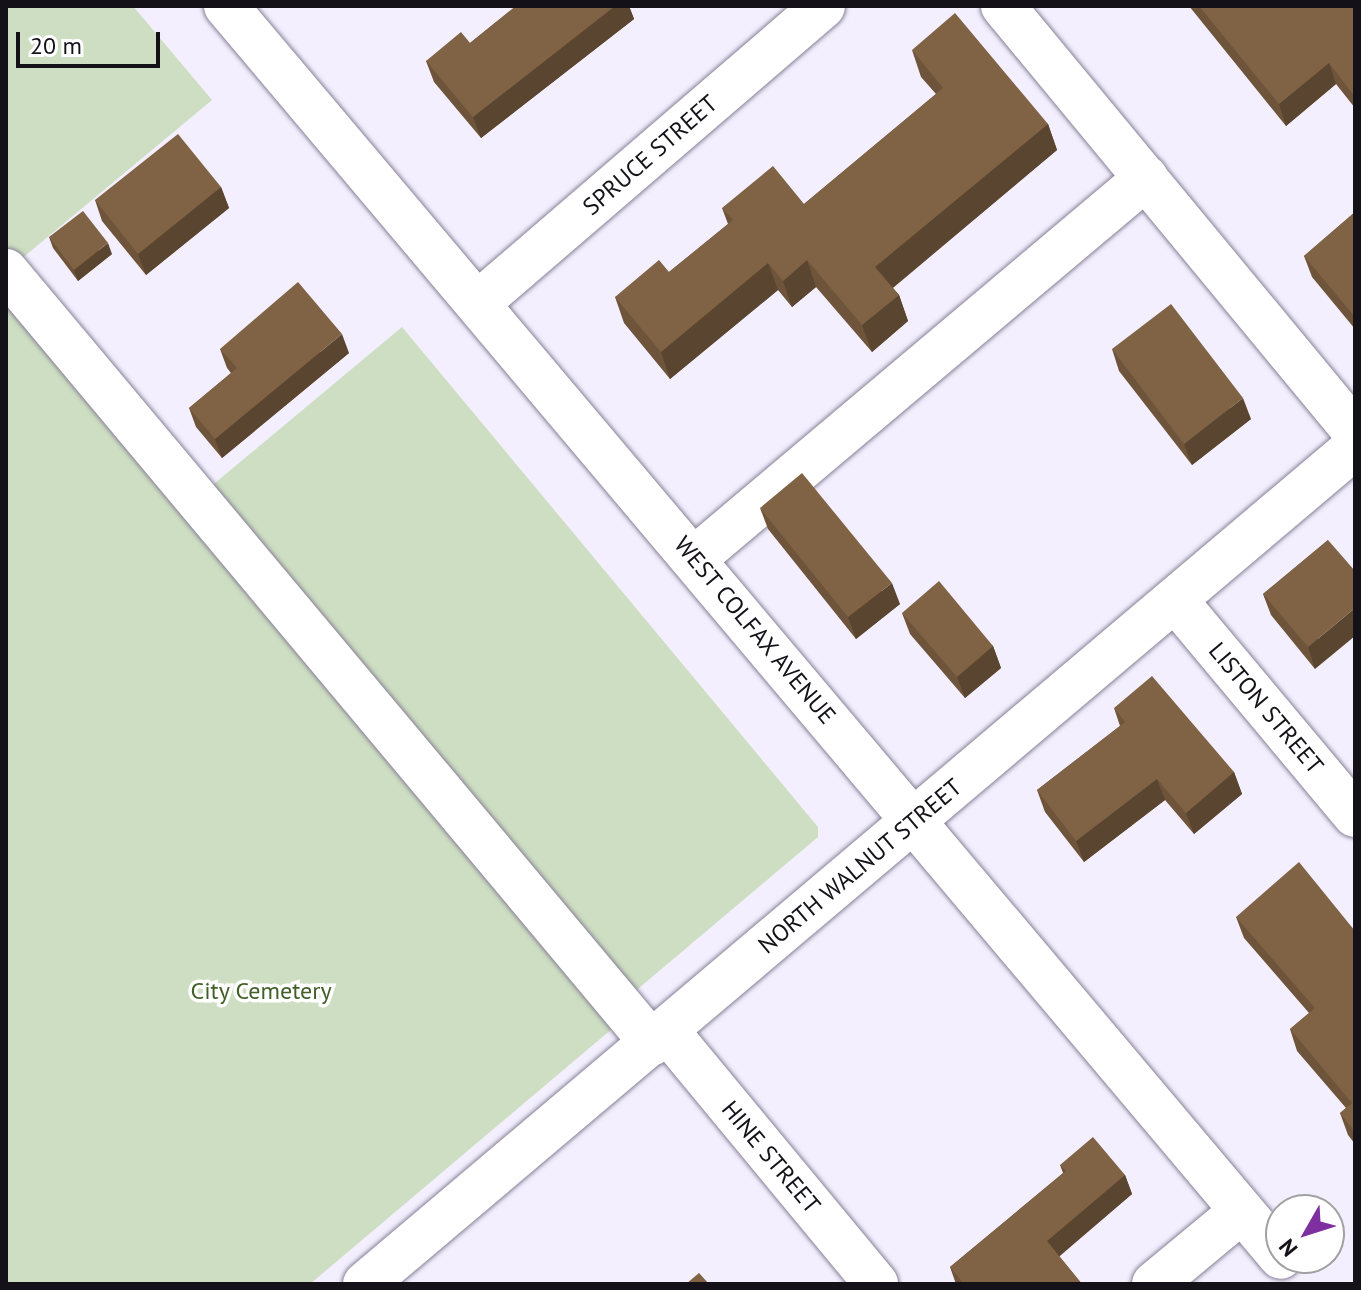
<!DOCTYPE html>
<html>
<head>
<meta charset="utf-8">
<style>
	body { margin:0 }
	#map { position:relative; width:1361px; height:1290px; overflow:hidden; background:#f4effe; font-family:"PT Sans",sans-serif }
	div>[style] { position:absolute }
	[style*='--x'] { left:calc(var(--x)*1px); top:calc(var(--y)*1px); width:calc(var(--w)*1px); rotate:calc(var(--a)*1deg) }
	.green>* { inset:0; background:#cedec2 }
	.roads { filter:drop-shadow(0 0 2px #878096) drop-shadow(0 0 2px #878096) }
	.minor>* { height:44px; margin:-22px; padding:0 22px; transform-origin:22px; border-radius:22px; background:#fff }
	.wall>* { inset:0; background:#6e543a }
	.shaded-wall>* { inset:0; background:#5a4530 }
	.building>* { inset:0; background:#806244 }
	span { translate:-50% -50%; white-space:nowrap; text-align:center; line-height:1.15; -webkit-text-stroke:7px #fff; paint-order:stroke }
	.street-label { font-size:24px; color:#141119 }
	.park-label { font-size:24px; color:#435f28 }
	.frame { position:absolute; inset:0; border:8px solid #141119; pointer-events:none }
	.north { position:absolute; left:1265px; top:1194px; width:80px; height:80px; box-sizing:border-box; background:#fff; border:2px solid #a1a0a3; border-radius:50%; rotate:231deg; font-size:22px; font-weight:700; line-height:32px; text-align:center; color:#141119 }
	.north::after { content:''; display:block; margin:auto; width:28px; height:36px; background:#7e30a1; clip-path:polygon(50% 0,100% 100%,50% 72%,0 100%) }
	.scale { position:absolute; left:16px; top:32px; width:144px; height:36px; box-sizing:border-box; border:4px solid #141119; border-top:0; padding-left:10px; font-size:24px; line-height:28px; white-space:nowrap; color:#141119; -webkit-text-stroke:6px #fff; paint-order:stroke }
</style>
</head>
<body>
<div id="map">
	<div class="green">
		<i style="clip-path:polygon(6px 6px,133px 6px,212px 100px,14px 265px,6px 256px)"></i>
		<i style="clip-path:polygon(6px 288px,619px 1023px,310px 1284px,6px 1284px)"></i>
		<i style="clip-path:polygon(402px 327px,818px 827px,818px 837px,626px 999px,203px 493px)"></i>
	</div>
	<div class="roads">
		<div class="minor">
			<i style="--x:226;--y:6;--w:1636;--a:49.86"></i>
			<i style="--x:1003;--y:6;--w:553;--a:50.43"></i>
			<i style="--x:6;--y:271;--w:1007;--a:50.08"></i>
			<i style="--x:478;--y:303;--w:455;--a:-40.7"></i>
			<i style="--x:695;--y:558;--w:590;--a:-40.12"></i>
			<i style="--x:1176;--y:601;--w:279;--a:50.1"></i>
			<i style="--x:667;--y:1031;--w:328;--a:50.4"></i>
			<i style="--x:365;--y:1284;--w:1296;--a:-40.21"></i>
			<i style="--x:1154;--y:1284;--w:114;--a:-39.7"></i>
		</div>
	</div>
	<div class="wall">
		<i style="clip-path:polygon(516px 6px,629px 6px,634px 19px,481px 138px,434px 82px,426px 61px,470px 43px)"></i>
		<i style="clip-path:polygon(1189px 6px,1355px 6px,1355px 108px,1336px 84px,1286px 126px)"></i>
		<i style="clip-path:polygon(912px 50px,1048px 124px,1057px 150px,893px 288px,899px 295px,908px 321px,872px 352px,816px 287px,792px 307px,778px 290px,670px 379px,624px 323px,615px 297px,669px 272px,728px 224px,722px 208px,804px 204px,936px 94px,921px 77px)"></i>
		<i style="clip-path:polygon(221px 187px,229px 208px,146px 275px,102px 221px,95px 200px)"></i>
		<i style="clip-path:polygon(1355px 212px,1355px 329px,1312px 277px,1304px 256px)"></i>
		<i style="clip-path:polygon(49px 237px,112px 254px,78px 281px,53px 248px)"></i>
		<i style="clip-path:polygon(220px 349px,349px 353px,222px 458px,196px 427px,189px 408px,231px 373px,227px 368px)"></i>
		<i style="clip-path:polygon(1112px 349px,1251px 419px,1192px 465px,1119px 371px)"></i>
		<i style="clip-path:polygon(760px 508px,900px 604px,856px 639px,768px 529px)"></i>
		<i style="clip-path:polygon(1328px 540px,1315px 669px,1271px 615px,1263px 594px)"></i>
		<i style="clip-path:polygon(902px 613px,993px 646px,1001px 668px,965px 698px,910px 634px)"></i>
		<i style="clip-path:polygon(1114px 708px,1234px 772px,1242px 794px,1194px 834px,1165px 800px,1084px 862px,1045px 812px,1037px 790px,1120px 726px)"></i>
		<i style="clip-path:polygon(1236px 917px,1355px 931px,1355px 1144px,1348px 1135px,1340px 1113px,1346px 1108px,1297px 1051px,1290px 1029px,1309px 1013px,1244px 938px)"></i>
		<i style="clip-path:polygon(1060px 1165px,1125px 1175px,1132px 1194px,1059px 1256px,1082px 1284px,956px 1284px,950px 1267px,1063px 1173px)"></i>
	</div>
	<div class="shaded-wall">
		<i style="clip-path:polygon(615px 6px,629px 6px,634px 19px,481px 138px,473px 117px)"></i>
		<i style="clip-path:polygon(1329px 63px,1336px 84px,1286px 126px,1279px 104px)"></i>
		<i style="clip-path:polygon(1048px 124px,1057px 150px,885px 294px,875px 267px)"></i>
		<i style="clip-path:polygon(221px 187px,229px 208px,146px 275px,138px 254px)"></i>
		<i style="clip-path:polygon(108px 243px,112px 254px,78px 281px,74px 270px)"></i>
		<i style="clip-path:polygon(807px 260px,816px 287px,792px 307px,783px 281px)"></i>
		<i style="clip-path:polygon(768px 263px,778px 290px,670px 379px,661px 352px)"></i>
		<i style="clip-path:polygon(899px 295px,908px 321px,872px 352px,862px 325px)"></i>
		<i style="clip-path:polygon(342px 334px,349px 353px,222px 458px,215px 439px)"></i>
		<i style="clip-path:polygon(1243px 398px,1251px 419px,1192px 465px,1184px 444px)"></i>
		<i style="clip-path:polygon(892px 583px,900px 604px,856px 639px,848px 617px)"></i>
		<i style="clip-path:polygon(1355px 608px,1355px 636px,1315px 669px,1308px 647px)"></i>
		<i style="clip-path:polygon(993px 646px,1001px 668px,965px 698px,957px 677px)"></i>
		<i style="clip-path:polygon(1234px 772px,1242px 794px,1194px 834px,1186px 813px)"></i>
		<i style="clip-path:polygon(1157px 779px,1165px 800px,1084px 862px,1076px 841px)"></i>
		<i style="clip-path:polygon(1125px 1175px,1132px 1194px,1054px 1261px,1047px 1241px)"></i>
	</div>
	<div class="building">
		<i style="clip-path:polygon(516px 6px,615px 6px,473px 117px,426px 61px,461px 32px,470px 43px)"></i>
		<i style="clip-path:polygon(1199px 6px,1355px 6px,1355px 97px,1329px 63px,1279px 104px)"></i>
		<i style="clip-path:polygon(955px 13px,1048px 124px,875px 267px,899px 295px,862px 325px,807px 260px,783px 281px,768px 263px,661px 352px,615px 297px,659px 260px,669px 272px,733px 220px,722px 208px,773px 166px,804px 204px,943px 88px,912px 50px)"></i>
		<i style="clip-path:polygon(178px 134px,221px 187px,138px 254px,95px 200px)"></i>
		<i style="clip-path:polygon(83px 211px,108px 243px,74px 270px,49px 237px)"></i>
		<i style="clip-path:polygon(1355px 212px,1355px 317px,1304px 256px)"></i>
		<i style="clip-path:polygon(298px 282px,342px 334px,215px 439px,189px 408px,237px 368px,220px 349px)"></i>
		<i style="clip-path:polygon(1171px 304px,1243px 398px,1184px 444px,1112px 349px)"></i>
		<i style="clip-path:polygon(802px 473px,892px 583px,848px 617px,760px 508px)"></i>
		<i style="clip-path:polygon(1328px 540px,1355px 571px,1355px 608px,1308px 647px,1263px 594px)"></i>
		<i style="clip-path:polygon(939px 581px,993px 646px,957px 677px,902px 613px)"></i>
		<i style="clip-path:polygon(1152px 676px,1234px 772px,1186px 813px,1157px 779px,1076px 841px,1037px 790px,1125px 722px,1114px 708px)"></i>
		<i style="clip-path:polygon(1299px 862px,1355px 931px,1355px 1132px,1340px 1113px,1352px 1103px,1290px 1029px,1315px 1008px,1236px 917px)"></i>
		<i style="clip-path:polygon(1093px 1137px,1125px 1175px,1047px 1241px,1082px 1284px,964px 1284px,950px 1267px,1066px 1171px,1060px 1165px)"></i>
		<i style="clip-path:polygon(699px 1273px,709px 1284px,686px 1284px)"></i>
	</div>
	<div class="street-label">
		<span style="left:650px;top:155px;rotate:-41deg">SPRUCE STREET</span>
		<span style="left:755px;top:630px;rotate:50deg">WEST COLFAX AVENUE</span>
		<span style="left:1266px;top:708px;rotate:50deg">LISTON STREET</span>
		<span style="left:860px;top:866px;rotate:-40deg">NORTH WALNUT STREET</span>
		<span style="left:771px;top:1157px;rotate:50deg">HINE STREET</span>
	</div>
	<div class="park-label">
		<span style="left:261px;top:991px">City Cemetery</span>
	</div>
	<div class="frame"></div>
	<div class="north">N</div>
	<div class="scale">20 m</div>
</div>
</body>
</html>
